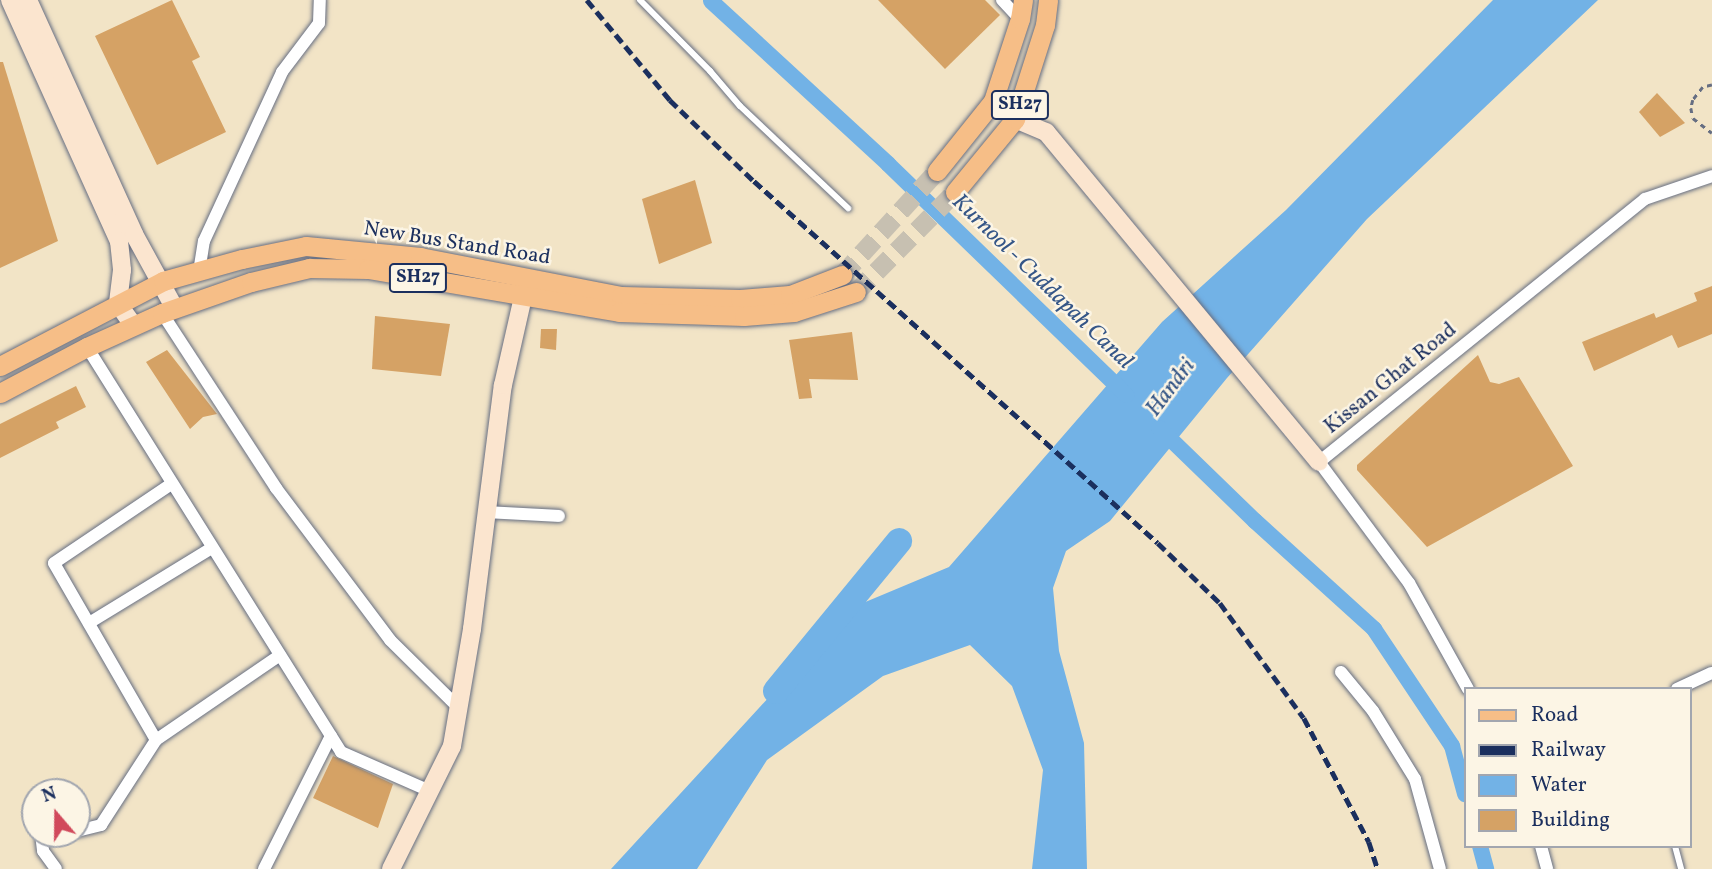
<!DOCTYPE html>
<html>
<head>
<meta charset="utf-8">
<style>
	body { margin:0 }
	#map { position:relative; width:1712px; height:869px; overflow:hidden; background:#f2e4c6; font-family:Vollkorn,serif }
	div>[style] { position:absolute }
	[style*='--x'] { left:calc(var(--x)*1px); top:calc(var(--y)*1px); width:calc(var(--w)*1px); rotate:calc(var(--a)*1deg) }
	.water>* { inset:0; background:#72b2e6 }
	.canal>* { height:16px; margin:-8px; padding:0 8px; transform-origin:8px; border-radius:8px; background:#72b2e6 }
	.river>* { height:26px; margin:-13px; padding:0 13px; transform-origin:13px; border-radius:13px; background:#72b2e6 }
	.building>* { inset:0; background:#d5a265 }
	.primary-tunnel>* { height:19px; margin-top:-9.5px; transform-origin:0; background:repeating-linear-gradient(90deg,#c7c0b1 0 19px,transparent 0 29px) }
	.path>* { height:2.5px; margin-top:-1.25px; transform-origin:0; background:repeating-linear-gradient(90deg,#666e82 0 5px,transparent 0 10px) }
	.roads { filter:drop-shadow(0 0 2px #666e82) drop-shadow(0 0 2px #666e82) }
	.lane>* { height:6px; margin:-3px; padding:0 3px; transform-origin:3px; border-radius:3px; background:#fff }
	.street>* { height:12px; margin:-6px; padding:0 6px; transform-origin:6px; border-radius:6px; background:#fff }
	.secondary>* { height:18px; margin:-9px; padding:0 9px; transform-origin:9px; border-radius:9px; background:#fbe5cf }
	.primary>* { height:19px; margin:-9.5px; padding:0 9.5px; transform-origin:9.5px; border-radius:9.5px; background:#f6be87 }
	.rail>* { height:4.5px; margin-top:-2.25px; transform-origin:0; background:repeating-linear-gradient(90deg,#1b2f5e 0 10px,transparent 0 15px) }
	span { translate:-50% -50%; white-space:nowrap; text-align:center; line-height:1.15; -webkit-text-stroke:5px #fcf5e5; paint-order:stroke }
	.shield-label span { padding:2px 5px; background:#fcf5e5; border:2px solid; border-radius:5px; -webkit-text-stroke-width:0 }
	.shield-label { font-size:19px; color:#1b2f5e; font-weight:700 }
	.street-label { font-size:21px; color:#1b2f5e }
	.water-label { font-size:23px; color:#355687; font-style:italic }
	.legend { position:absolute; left:1464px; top:687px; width:228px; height:161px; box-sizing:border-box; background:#fcf5e5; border:2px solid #a2a6af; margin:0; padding:9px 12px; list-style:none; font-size:21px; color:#1b2f5e }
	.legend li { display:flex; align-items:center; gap:14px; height:35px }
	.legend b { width:35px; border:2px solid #a2a6af }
	.north { position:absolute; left:21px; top:778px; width:70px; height:70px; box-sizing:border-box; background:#fcf5e5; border:2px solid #a2a6af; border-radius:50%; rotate:340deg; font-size:19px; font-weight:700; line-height:28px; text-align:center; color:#1b2f5e }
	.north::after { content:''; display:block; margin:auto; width:24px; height:32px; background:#d1495b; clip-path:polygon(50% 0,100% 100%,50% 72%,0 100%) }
</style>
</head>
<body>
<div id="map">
	<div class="water">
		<i style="clip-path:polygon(1493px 0,1598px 0,1367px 219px,1227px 378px,1110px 521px,1066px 551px,1053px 588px,1059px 651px,1084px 743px,1087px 869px,1032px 869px,1043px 770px,1012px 686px,970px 645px,883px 676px,767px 760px,697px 869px,611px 869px,851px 608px,949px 567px,1162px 322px,1286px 210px)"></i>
	</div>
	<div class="canal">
		<i style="--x:711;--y:1;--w:241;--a:42.6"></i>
		<i style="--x:888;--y:164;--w:332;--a:44.1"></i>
		<i style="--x:1159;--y:428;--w:134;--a:44.1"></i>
		<i style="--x:1255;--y:521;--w:161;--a:42.2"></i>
		<i style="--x:1374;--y:629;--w:141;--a:56.3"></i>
		<i style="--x:1452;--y:746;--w:50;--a:74.8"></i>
		<i style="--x:1480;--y:846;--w:24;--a:75"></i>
	</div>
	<div class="river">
		<i style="--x:776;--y:691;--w:194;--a:-50.6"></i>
	</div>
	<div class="building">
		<i style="clip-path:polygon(172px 0,200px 57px,192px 61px,226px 132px,157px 165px,95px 36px)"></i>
		<i style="clip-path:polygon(878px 0,985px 0,1000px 15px,945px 69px)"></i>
		<i style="clip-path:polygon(0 62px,3px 62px,58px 241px,0 268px)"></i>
		<i style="clip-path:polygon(1657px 93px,1685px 123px,1660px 137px,1639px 112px)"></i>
		<i style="clip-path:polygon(695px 180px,712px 243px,659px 264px,642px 199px)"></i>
		<i style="clip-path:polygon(1712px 286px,1712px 334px,1678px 348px,1672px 335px,1594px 371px,1582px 342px,1654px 313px,1656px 318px,1697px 301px,1694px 293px)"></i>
		<i style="clip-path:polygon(375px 316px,450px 324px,441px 376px,372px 369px)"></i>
		<i style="clip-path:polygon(541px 329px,557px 329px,556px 350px,540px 348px)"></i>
		<i style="clip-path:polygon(852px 332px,858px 380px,809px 379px,812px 398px,799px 399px,789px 340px)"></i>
		<i style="clip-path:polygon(167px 350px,217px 414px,203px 417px,190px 429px,146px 362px)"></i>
		<i style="clip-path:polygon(1478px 355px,1490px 382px,1499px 384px,1519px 377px,1573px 466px,1427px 547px,1357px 470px,1357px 465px)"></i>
		<i style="clip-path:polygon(76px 386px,86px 407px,56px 422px,59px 428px,0 458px,0 424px)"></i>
		<i style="clip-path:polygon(333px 756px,393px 784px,378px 828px,313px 798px)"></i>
	</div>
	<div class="primary-tunnel">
		<i style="--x:842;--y:275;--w:141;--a:-47.6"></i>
		<i style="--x:856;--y:292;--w:141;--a:-45.3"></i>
	</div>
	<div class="path">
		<i style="--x:1712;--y:85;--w:9;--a:167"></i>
		<i style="--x:1703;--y:87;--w:16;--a:128"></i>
		<i style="--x:1693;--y:100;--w:8;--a:104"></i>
		<i style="--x:1691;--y:108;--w:10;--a:79"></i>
		<i style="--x:1693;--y:118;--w:24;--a:38"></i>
	</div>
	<div class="roads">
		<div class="lane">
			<i style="--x:640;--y:0;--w:100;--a:45.4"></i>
			<i style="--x:710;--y:71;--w:46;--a:49.4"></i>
			<i style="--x:740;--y:106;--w:149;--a:43.4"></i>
			<i style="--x:1675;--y:846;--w:24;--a:75"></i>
		</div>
		<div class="street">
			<i style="--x:1002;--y:0;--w:26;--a:47"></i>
			<i style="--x:199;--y:272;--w:31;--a:-81"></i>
			<i style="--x:204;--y:241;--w:186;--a:-65.2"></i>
			<i style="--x:282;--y:72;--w:61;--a:-52.9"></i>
			<i style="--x:319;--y:23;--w:23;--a:-88"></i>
			<i style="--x:162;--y:313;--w:209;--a:56.9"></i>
			<i style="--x:276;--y:488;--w:190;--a:53.1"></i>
			<i style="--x:390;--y:640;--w:97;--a:44.6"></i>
			<i style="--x:87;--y:347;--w:478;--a:57.9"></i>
			<i style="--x:341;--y:752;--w:97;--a:23.7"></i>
			<i style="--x:487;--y:512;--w:72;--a:3.2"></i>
			<i style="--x:89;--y:623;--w:144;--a:-31.4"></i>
			<i style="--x:1341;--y:672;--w:50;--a:50.6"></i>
			<i style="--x:1373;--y:711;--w:80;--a:58.3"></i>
			<i style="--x:1415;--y:779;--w:93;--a:74.5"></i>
			<i style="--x:1468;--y:689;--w:121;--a:-119.1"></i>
			<i style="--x:1409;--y:583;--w:151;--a:-126.6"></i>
			<i style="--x:1319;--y:462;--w:419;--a:-38.9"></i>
			<i style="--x:1645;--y:199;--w:71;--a:-18.9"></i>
			<i style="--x:1677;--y:689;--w:38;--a:-25"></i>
			<i style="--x:156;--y:740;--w:204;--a:-120"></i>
			<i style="--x:54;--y:563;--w:141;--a:-34"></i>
			<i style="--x:77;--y:831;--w:25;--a:-14"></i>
			<i style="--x:101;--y:825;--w:101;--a:-57.1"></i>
			<i style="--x:156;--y:740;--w:150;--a:-34.4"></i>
			<i style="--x:41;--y:834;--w:17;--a:83"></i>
			<i style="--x:43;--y:851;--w:22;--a:54"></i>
			<i style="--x:1541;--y:846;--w:24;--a:75"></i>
			<i style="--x:264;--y:869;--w:149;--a:-63.3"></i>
		</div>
		<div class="secondary">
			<i style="--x:10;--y:0;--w:265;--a:65.7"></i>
			<i style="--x:119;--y:241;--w:29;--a:84"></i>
			<i style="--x:122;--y:270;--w:34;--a:97"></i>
			<i style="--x:118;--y:304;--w:27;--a:54"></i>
			<i style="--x:28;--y:0;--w:257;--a:65.6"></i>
			<i style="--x:134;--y:234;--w:85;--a:61.3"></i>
			<i style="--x:1015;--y:119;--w:34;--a:23"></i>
			<i style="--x:1046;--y:132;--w:428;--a:50.4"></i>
			<i style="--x:391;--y:869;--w:137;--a:-63.6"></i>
			<i style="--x:452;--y:746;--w:119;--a:-80.3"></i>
			<i style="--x:472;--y:629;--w:246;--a:-82.8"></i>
			<i style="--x:503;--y:385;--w:104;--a:-77.2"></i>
		</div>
		<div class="primary">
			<i style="--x:937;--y:171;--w:90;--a:-51.3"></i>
			<i style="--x:993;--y:101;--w:86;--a:-71.8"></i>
			<i style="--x:1020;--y:19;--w:19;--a:-81"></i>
			<i style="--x:955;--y:192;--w:94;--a:-50.6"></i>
			<i style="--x:1015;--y:119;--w:99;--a:-72.3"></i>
			<i style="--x:1045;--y:25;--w:25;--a:-83"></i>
			<i style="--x:0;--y:366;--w:184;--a:-27.5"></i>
			<i style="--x:163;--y:281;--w:82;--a:-15.6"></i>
			<i style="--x:242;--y:259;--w:65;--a:-11.5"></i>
			<i style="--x:306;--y:246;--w:115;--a:5.5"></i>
			<i style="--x:420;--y:257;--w:205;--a:11"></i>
			<i style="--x:621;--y:296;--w:119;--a:1.4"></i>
			<i style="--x:740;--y:299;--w:50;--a:-4.6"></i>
			<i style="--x:790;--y:295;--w:56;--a:-21"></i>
			<i style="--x:0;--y:393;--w:98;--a:-27.9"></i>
			<i style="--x:87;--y:347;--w:82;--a:-24.4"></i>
			<i style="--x:162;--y:313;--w:94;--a:-19.2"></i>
			<i style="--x:251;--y:282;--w:60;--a:-13.6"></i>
			<i style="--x:309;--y:268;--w:59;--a:1"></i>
			<i style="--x:368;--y:269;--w:255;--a:9.7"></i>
			<i style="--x:619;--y:312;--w:125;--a:1.8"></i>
			<i style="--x:744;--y:316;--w:50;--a:-4.6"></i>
			<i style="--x:794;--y:312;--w:65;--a:-17.9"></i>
		</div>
	</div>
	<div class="rail">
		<i style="--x:587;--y:0;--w:130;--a:50.3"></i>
		<i style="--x:670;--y:100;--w:117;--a:44"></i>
		<i style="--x:754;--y:181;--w:542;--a:41.86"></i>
		<i style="--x:1158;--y:543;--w:86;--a:44.1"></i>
		<i style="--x:1220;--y:603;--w:142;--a:53.9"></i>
		<i style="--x:1304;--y:718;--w:140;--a:62.3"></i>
		<i style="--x:1369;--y:842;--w:28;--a:72"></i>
	</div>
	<div class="shield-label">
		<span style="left:1020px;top:105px">SH27</span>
		<span style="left:418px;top:278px">SH27</span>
	</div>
	<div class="street-label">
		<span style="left:457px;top:244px;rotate:9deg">New Bus Stand Road</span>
		<span style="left:1391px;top:379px;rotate:-39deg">Kissan Ghat Road</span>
	</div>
	<div class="water-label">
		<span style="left:1042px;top:282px;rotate:44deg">Kurnool - Cuddapah Canal</span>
		<span style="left:1171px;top:388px;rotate:-53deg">Handri</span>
	</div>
	<ul class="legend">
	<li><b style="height:9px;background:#f6be87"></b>Road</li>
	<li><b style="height:9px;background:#1b2f5e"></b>Railway</li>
	<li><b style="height:19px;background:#72b2e6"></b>Water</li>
	<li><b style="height:19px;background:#d5a265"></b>Building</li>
	</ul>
	<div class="north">N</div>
</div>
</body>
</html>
